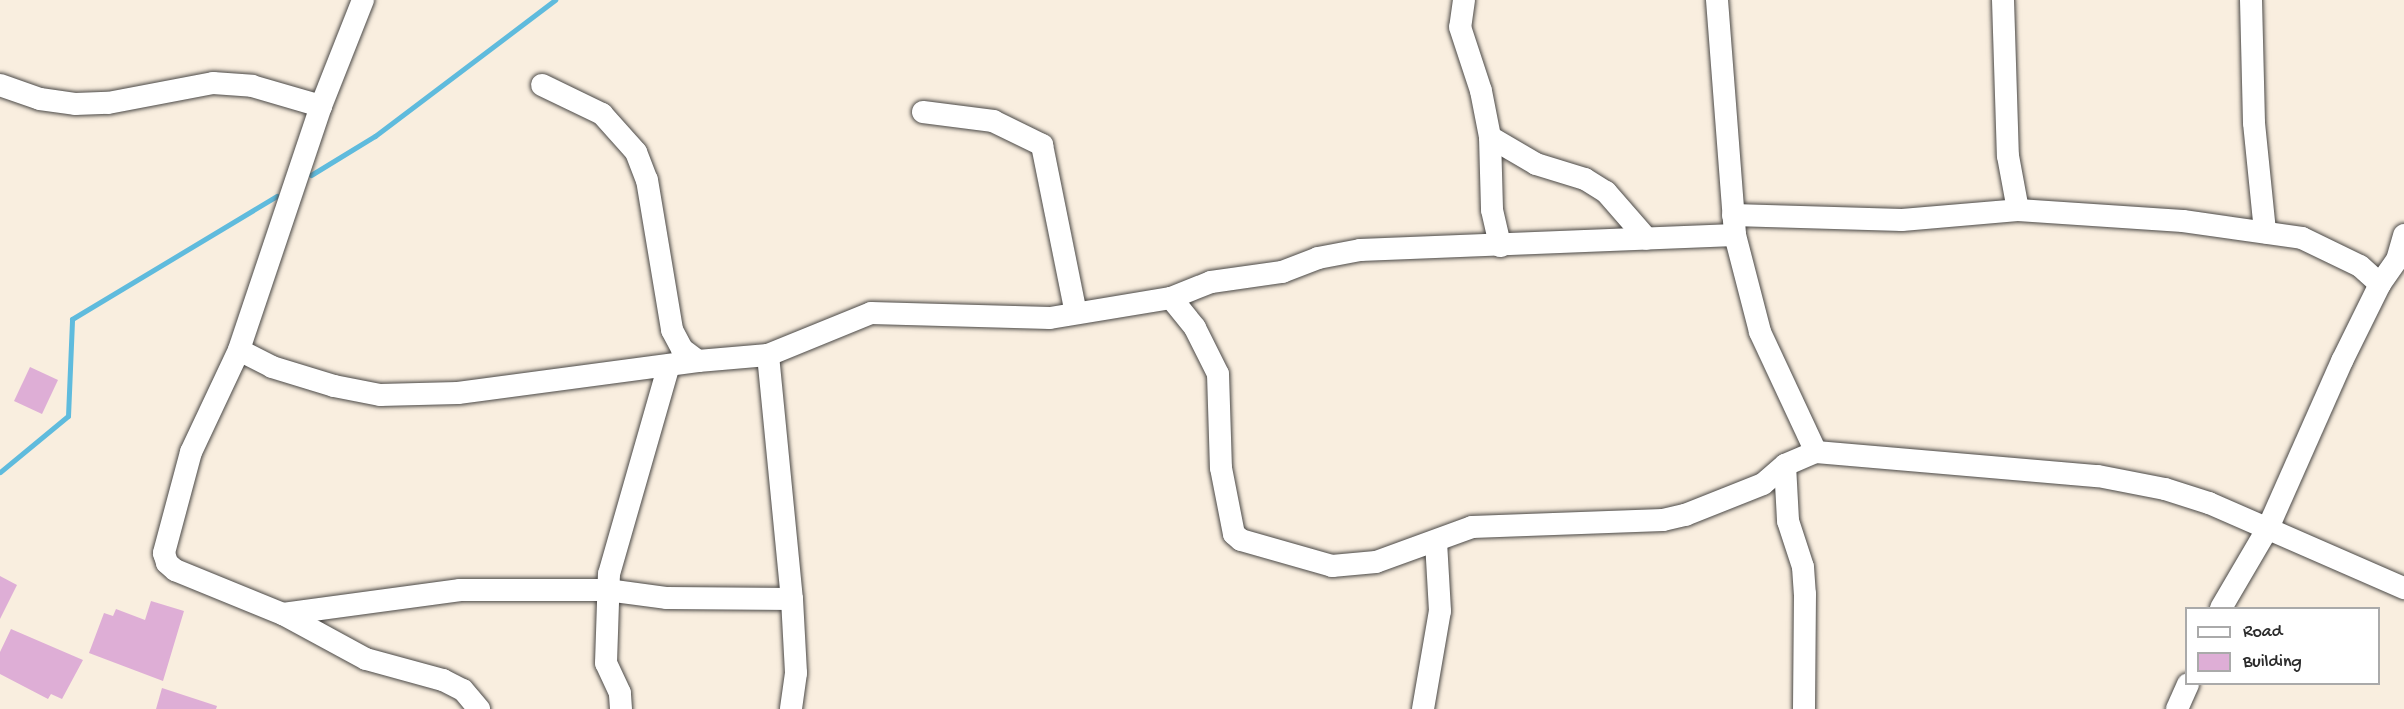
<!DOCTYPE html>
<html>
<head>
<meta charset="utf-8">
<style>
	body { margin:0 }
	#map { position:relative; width:2404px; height:709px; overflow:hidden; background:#f9eedf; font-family:"Gochi Hand",sans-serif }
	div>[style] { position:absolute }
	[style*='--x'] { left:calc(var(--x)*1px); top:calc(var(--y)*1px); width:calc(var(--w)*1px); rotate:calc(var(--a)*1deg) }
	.stream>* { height:5px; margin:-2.5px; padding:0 2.5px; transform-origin:2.5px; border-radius:2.5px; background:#5fbbdd }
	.building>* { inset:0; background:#deaed6 }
	.roads { filter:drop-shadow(0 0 2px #4a4846) drop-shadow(0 0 2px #4a4846) }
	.minor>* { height:22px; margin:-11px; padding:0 11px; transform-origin:11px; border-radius:11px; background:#fff }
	span { translate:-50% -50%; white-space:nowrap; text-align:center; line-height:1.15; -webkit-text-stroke:6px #fff; paint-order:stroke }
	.legend { position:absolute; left:2185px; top:607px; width:195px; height:78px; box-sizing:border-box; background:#fff; border:2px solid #aaa; margin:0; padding:8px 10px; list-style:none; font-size:18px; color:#2b2b2b }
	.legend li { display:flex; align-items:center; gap:12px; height:30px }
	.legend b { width:30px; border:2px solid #aaa }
</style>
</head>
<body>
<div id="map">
	<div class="stream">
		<i style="--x:311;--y:175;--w:75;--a:-31.4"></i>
		<i style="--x:375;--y:136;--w:226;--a:-37.1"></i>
		<i style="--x:0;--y:472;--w:88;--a:-39.5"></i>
		<i style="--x:68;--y:416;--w:97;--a:-87.6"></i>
		<i style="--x:72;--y:319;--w:239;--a:-31"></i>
	</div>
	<div class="building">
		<i style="clip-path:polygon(30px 367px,58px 380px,42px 414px,14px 401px)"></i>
		<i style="clip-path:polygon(0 576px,17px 585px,0 619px)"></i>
		<i style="clip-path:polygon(151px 601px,184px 611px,163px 681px,89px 653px,104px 613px,113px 616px,116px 609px,145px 620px)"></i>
		<i style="clip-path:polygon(11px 629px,83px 660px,62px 699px,51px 694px,48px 699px,0 674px,0 652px)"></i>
		<i style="clip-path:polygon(162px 688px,217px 706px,216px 709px,156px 709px)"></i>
	</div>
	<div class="roads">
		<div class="minor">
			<i style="--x:363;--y:0;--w:114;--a:111.6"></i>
			<i style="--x:321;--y:106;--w:257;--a:108.6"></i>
			<i style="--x:239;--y:350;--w:37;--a:27"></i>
			<i style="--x:272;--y:367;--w:65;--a:17"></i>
			<i style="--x:334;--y:386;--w:47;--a:11.1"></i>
			<i style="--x:380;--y:395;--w:78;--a:-1.5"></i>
			<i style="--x:458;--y:393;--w:242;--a:-7.6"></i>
			<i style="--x:1464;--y:0;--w:27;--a:98"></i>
			<i style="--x:1460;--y:27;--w:67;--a:71.8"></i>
			<i style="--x:1481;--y:91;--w:47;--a:78.9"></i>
			<i style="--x:1490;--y:137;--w:73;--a:88.4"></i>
			<i style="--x:1492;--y:210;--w:37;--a:77"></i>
			<i style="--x:1717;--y:0;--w:236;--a:85.6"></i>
			<i style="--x:1735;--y:235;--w:100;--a:75.5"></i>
			<i style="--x:1760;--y:332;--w:132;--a:65"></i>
			<i style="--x:2003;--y:0;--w:156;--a:88.2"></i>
			<i style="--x:2008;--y:156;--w:55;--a:79.5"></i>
			<i style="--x:2251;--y:0;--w:123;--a:88.6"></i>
			<i style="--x:2254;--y:123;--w:110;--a:84.2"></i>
			<i style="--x:0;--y:85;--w:42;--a:19.3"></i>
			<i style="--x:40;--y:99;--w:35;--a:8"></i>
			<i style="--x:75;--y:104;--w:33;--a:-2"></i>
			<i style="--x:108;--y:103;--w:107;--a:-10.8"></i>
			<i style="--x:213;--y:83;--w:39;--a:4"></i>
			<i style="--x:252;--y:86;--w:72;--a:16.2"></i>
			<i style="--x:542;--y:85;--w:67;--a:25.8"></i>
			<i style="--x:602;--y:114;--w:51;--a:48.2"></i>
			<i style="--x:636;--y:152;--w:30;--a:69"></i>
			<i style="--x:647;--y:180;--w:152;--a:80.5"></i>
			<i style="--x:672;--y:330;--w:21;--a:62"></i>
			<i style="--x:682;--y:349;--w:20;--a:37"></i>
			<i style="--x:698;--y:361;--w:70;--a:-4.9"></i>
			<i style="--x:768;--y:355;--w:111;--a:-22.2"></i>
			<i style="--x:871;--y:313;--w:179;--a:1.6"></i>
			<i style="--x:1050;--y:318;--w:123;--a:-9.4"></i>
			<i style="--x:1171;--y:298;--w:38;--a:51"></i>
			<i style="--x:1195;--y:328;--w:51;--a:63.4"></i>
			<i style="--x:1218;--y:374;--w:94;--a:88.2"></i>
			<i style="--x:1221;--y:468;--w:67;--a:78.9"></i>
			<i style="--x:1234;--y:534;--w:9;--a:41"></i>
			<i style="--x:1241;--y:540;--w:95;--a:15.9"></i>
			<i style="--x:1332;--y:566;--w:44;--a:-5.2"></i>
			<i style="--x:1376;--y:562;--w:102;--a:-20"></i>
			<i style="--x:1472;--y:527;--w:191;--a:-2.1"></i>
			<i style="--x:1663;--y:520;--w:23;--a:-13"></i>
			<i style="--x:1685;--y:515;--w:84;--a:-21.7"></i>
			<i style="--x:1763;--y:484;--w:29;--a:-41"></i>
			<i style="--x:1785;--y:465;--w:34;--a:-23"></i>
			<i style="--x:1816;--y:452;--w:283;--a:4.9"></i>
			<i style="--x:2098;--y:476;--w:68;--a:11"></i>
			<i style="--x:2165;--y:489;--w:46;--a:17.7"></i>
			<i style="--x:2209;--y:503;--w:213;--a:23.6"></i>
			<i style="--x:923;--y:112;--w:71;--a:7.3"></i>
			<i style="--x:993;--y:121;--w:55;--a:26.1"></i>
			<i style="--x:1042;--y:145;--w:171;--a:78.6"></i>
			<i style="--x:1490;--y:137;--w:53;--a:30.4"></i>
			<i style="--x:1536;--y:164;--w:51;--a:17"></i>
			<i style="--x:1585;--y:179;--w:25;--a:32"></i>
			<i style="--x:1606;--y:192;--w:62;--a:48.9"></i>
			<i style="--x:1733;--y:215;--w:169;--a:1.7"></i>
			<i style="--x:1902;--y:220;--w:116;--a:-4.9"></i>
			<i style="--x:2018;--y:210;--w:165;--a:3.8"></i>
			<i style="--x:2183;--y:221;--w:120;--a:8.1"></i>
			<i style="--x:2302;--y:238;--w:64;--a:25.8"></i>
			<i style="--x:2360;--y:266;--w:27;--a:42"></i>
			<i style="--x:1171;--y:298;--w:43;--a:-21.8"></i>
			<i style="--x:1211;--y:282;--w:72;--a:-8"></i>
			<i style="--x:1282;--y:272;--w:39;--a:-21"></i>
			<i style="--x:1318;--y:258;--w:43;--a:-10.8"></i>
			<i style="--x:1360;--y:250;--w:375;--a:-2.3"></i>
			<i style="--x:239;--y:350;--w:113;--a:115.2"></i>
			<i style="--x:191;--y:452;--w:105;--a:105"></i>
			<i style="--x:164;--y:553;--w:10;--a:73"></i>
			<i style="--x:167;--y:563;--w:11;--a:41"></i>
			<i style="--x:175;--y:570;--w:117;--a:22.2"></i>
			<i style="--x:283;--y:614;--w:94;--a:28.5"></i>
			<i style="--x:366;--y:659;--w:80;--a:15.3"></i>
			<i style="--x:443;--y:680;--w:22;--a:27"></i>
			<i style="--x:463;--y:690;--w:25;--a:50"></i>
			<i style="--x:768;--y:355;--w:245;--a:84.4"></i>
			<i style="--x:792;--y:599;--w:74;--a:86.9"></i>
			<i style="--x:796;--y:673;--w:36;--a:98"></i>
			<i style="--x:1785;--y:465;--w:56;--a:86.9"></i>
			<i style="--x:1788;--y:521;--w:48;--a:71.9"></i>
			<i style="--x:1803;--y:567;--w:27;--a:86"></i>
			<i style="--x:1805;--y:594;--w:115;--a:90.5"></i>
			<i style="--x:2221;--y:608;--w:93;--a:-59.6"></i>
			<i style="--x:2268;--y:528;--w:183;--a:-66.1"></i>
			<i style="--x:2342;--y:361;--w:86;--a:-63.7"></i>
			<i style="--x:2380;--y:284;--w:29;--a:-55"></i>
			<i style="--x:2397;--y:260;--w:26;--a:-74"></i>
			<i style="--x:283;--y:614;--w:179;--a:-7.7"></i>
			<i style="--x:460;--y:590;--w:147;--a:0"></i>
			<i style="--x:607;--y:590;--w:61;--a:7.6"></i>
			<i style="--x:667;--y:598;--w:125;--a:0.5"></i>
			<i style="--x:621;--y:709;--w:16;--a:-94"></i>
			<i style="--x:620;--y:693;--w:33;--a:-115"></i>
			<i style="--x:606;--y:663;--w:89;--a:-88.1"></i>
			<i style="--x:609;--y:574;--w:217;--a:-74"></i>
			<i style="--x:1423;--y:709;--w:99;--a:-80.2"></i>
			<i style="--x:1440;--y:611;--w:70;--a:-93.3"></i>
			<i style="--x:2177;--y:709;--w:27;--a:-66"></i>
		</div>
	</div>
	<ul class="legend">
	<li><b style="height:8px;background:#fff"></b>Road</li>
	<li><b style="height:16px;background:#deaed6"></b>Building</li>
	</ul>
</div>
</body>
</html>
